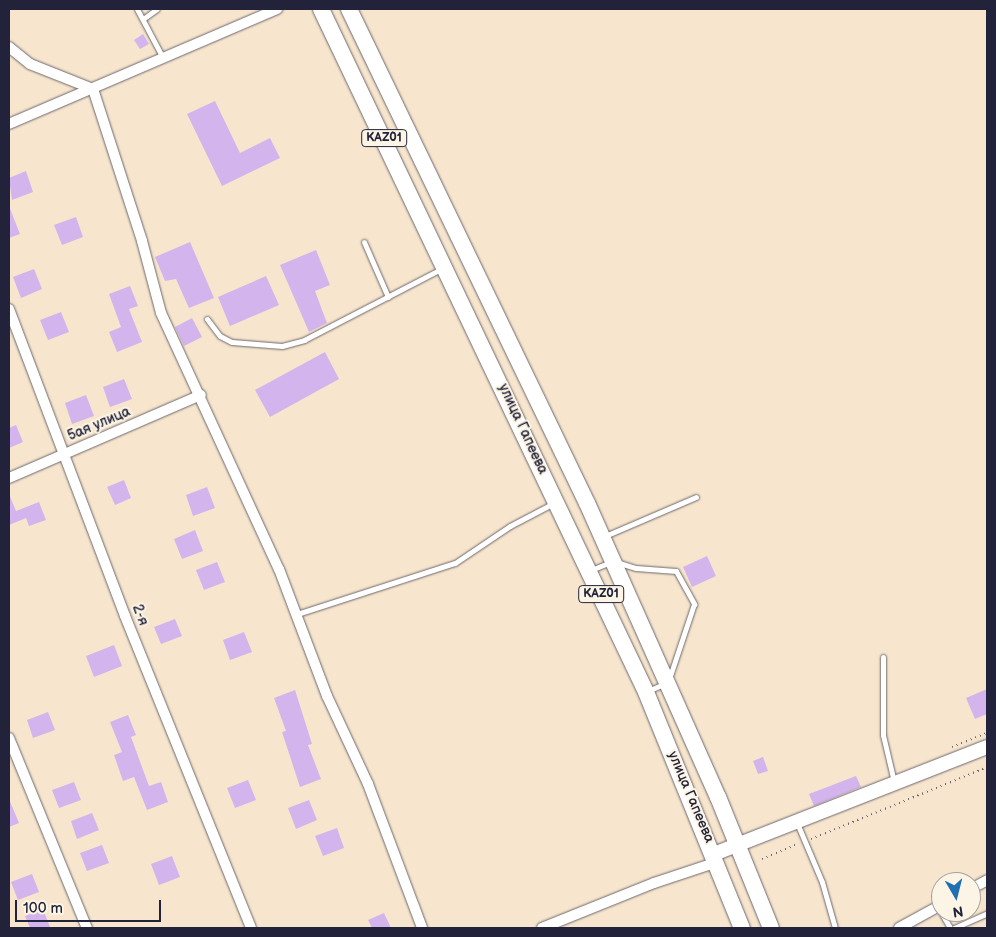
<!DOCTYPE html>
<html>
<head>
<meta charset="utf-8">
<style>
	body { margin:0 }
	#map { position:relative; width:996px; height:937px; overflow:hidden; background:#f7e6cd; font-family:"Balsamiq Sans",sans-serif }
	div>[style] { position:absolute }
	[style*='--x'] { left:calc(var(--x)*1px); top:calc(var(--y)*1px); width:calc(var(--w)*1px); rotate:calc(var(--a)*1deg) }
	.building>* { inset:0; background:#d3b4ed }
	.path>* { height:2px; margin-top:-1px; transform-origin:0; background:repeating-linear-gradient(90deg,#6d676e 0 1px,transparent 0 5px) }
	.roads { filter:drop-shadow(0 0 1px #6d676e) drop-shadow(0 0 1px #6d676e) }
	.service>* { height:5px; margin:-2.5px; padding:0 2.5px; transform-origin:2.5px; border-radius:2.5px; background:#fff }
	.minor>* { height:10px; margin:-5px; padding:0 5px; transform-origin:5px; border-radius:5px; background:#fff }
	.secondary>* { height:14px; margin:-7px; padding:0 7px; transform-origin:7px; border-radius:7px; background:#fff }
	.trunk>* { height:16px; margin:-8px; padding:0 8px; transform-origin:8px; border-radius:8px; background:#fff }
	span { translate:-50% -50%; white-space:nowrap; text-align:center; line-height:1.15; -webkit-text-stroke:4px #fcf5e5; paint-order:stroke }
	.shield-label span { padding:1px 4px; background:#fcf5e5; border:1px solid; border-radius:4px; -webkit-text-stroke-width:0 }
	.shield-label { font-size:12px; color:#22223b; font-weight:700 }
	.street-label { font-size:14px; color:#22223b }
	.frame { position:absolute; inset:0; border:10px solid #22223b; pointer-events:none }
	.north { position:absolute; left:931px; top:872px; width:50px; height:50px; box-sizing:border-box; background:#fcf5e5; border:1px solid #a5a1a1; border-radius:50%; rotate:172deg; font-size:14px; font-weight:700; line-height:20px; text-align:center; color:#22223b }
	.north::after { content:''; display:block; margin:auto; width:18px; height:22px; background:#1f6fb2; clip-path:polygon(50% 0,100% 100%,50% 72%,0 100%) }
	.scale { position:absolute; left:15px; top:900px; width:146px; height:22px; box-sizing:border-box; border:2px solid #22223b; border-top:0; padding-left:6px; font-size:15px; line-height:18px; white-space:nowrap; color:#22223b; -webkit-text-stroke:4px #fcf5e5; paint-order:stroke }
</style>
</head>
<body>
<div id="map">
	<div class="building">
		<i style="clip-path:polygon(143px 34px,149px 44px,140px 49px,134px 40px)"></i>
		<i style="clip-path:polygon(215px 101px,240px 153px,270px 138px,280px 158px,222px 186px,187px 114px)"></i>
		<i style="clip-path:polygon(26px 171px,33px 192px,12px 200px,9px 178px)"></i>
		<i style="clip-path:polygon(9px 206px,20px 234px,9px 238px)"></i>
		<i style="clip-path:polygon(76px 217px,83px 237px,62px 245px,54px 225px)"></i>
		<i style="clip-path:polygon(190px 242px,214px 298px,189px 308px,176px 279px,165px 281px,155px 257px)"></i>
		<i style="clip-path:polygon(316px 250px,330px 285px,315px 291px,327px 323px,309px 332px,280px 265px)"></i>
		<i style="clip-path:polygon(34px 269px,42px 289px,21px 298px,13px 277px)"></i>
		<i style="clip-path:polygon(266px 276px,279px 305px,230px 326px,218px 297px)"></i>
		<i style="clip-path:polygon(130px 286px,138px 306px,129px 309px,142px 342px,117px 352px,109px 332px,121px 327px,109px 294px)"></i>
		<i style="clip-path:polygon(61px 312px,69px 332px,48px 340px,40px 320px)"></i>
		<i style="clip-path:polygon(192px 318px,202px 337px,184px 346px,175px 327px)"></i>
		<i style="clip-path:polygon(325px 352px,339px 379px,270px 417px,255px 390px)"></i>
		<i style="clip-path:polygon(124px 379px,132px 399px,110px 407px,103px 387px)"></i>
		<i style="clip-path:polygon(86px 395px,94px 416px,72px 424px,65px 403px)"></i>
		<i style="clip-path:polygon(16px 425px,23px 442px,9px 448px,9px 428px)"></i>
		<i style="clip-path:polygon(124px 480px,131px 498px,115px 505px,107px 487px)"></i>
		<i style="clip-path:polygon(207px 487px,215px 508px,193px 516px,186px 495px)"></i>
		<i style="clip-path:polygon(9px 494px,16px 511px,39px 502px,46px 520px,29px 526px,26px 518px,9px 525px)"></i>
		<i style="clip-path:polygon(195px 530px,203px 551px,182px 559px,174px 539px)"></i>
		<i style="clip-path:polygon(707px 556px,716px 576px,692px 587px,683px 567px)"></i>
		<i style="clip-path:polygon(217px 562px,225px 582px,204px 590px,196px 570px)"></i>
		<i style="clip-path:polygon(175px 619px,182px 636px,161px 644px,154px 627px)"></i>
		<i style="clip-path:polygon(244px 632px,252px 652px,230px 660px,223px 640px)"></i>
		<i style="clip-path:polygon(114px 645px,122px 666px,94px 677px,86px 656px)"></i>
		<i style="clip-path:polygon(987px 689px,987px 714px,975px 719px,966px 698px)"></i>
		<i style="clip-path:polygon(295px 690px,312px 744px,308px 745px,321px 779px,300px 787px,282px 732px,286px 731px,274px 698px)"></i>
		<i style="clip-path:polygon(48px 712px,55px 730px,33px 738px,27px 720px)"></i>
		<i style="clip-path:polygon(128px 715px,136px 735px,131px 737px,149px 786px,161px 782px,168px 802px,147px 810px,134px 777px,123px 781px,114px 755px,122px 752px,110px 722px)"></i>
		<i style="clip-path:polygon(763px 757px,768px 771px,758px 774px,753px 761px)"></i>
		<i style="clip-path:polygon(856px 776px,861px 787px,814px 806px,809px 794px)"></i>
		<i style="clip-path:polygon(248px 780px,256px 800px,235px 808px,227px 788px)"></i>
		<i style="clip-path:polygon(74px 782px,81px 800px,59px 808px,52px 790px)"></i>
		<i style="clip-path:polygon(9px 799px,19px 823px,9px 827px)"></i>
		<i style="clip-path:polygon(309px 800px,317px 820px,296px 829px,288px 808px)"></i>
		<i style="clip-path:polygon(92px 813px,99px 830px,77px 839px,71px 821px)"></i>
		<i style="clip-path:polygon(337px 828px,344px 848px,323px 856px,315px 836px)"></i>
		<i style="clip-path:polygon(102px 845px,109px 863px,87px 871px,80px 853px)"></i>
		<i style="clip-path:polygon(172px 856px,180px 877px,159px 885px,151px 864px)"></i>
		<i style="clip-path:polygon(32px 874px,39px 892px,18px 900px,11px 882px)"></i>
		<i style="clip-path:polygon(43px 909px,50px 927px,30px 928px,25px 916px)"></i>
		<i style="clip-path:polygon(384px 913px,391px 928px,372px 928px,368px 920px)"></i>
	</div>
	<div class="path">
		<i style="--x:952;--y:747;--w:38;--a:-22"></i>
		<i style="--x:811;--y:839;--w:190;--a:-22.2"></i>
		<i style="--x:762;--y:859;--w:39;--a:-23"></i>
	</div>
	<div class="roads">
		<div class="service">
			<i style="--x:137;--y:9;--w:55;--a:62"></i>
			<i style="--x:143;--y:19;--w:17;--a:-36"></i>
			<i style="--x:364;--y:242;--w:60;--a:66.4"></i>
			<i style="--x:207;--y:319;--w:21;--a:53"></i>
			<i style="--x:220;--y:336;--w:13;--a:27"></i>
			<i style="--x:232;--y:342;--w:50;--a:4.6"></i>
			<i style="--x:282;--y:346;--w:23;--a:-15"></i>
			<i style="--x:304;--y:340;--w:154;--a:-27.4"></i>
			<i style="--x:605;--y:536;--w:99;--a:-23.2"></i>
			<i style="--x:591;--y:570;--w:24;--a:-22"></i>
			<i style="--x:613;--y:561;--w:24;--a:17"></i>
			<i style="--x:636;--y:568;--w:40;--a:4.3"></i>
			<i style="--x:676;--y:571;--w:38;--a:61"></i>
			<i style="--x:694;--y:604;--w:82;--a:108.4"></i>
			<i style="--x:668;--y:682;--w:22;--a:156"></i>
			<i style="--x:297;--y:614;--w:166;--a:-17.9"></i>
			<i style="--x:455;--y:563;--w:66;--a:-33.9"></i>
			<i style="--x:510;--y:526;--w:50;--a:-27.6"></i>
			<i style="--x:883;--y:657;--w:78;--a:90"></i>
			<i style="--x:883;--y:735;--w:48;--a:76.8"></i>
			<i style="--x:797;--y:823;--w:64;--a:67"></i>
			<i style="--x:822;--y:882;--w:48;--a:74.2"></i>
			<i style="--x:938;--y:907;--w:24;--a:60"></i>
			<i style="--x:954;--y:928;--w:36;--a:-24"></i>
		</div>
		<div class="minor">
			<i style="--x:9;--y:47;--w:27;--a:39"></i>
			<i style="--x:30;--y:64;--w:68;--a:21.6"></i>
			<i style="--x:93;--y:89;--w:160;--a:72.1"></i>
			<i style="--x:142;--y:241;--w:74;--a:75.2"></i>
			<i style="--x:161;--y:313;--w:282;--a:65.3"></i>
			<i style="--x:279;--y:569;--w:136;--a:69.3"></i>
			<i style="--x:327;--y:696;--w:97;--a:65"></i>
			<i style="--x:368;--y:784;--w:154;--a:69.4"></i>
			<i style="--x:9;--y:124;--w:292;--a:-23.2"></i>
			<i style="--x:9;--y:309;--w:328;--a:69.3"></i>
			<i style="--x:125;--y:616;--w:336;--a:68"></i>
			<i style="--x:9;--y:478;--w:209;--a:-23.4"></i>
			<i style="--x:9;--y:738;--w:205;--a:67.7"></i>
			<i style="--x:971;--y:889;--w:18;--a:-29"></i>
			<i style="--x:542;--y:928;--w:121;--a:-21.9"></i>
			<i style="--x:654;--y:883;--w:66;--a:-18.4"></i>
			<i style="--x:899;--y:928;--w:48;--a:-28.7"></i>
		</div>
		<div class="secondary">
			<i style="--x:714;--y:854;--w:293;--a:-21.4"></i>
		</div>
		<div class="trunk">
			<i style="--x:321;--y:9;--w:756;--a:64.55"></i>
			<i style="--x:646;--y:692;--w:255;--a:67.9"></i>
			<i style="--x:349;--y:9;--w:548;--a:64.28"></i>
			<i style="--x:587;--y:503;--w:322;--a:66"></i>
			<i style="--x:718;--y:797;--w:141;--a:68"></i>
		</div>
	</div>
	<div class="shield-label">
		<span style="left:384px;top:138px">KАZ01</span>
		<span style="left:601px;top:594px">KАZ01</span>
	</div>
	<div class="street-label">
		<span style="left:99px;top:424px;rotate:-23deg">5ая улица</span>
		<span style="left:523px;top:429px;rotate:65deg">улица Гапеева</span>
		<span style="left:140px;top:615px;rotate:69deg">2-я</span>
		<span style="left:691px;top:797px;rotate:67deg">улица Гапеева</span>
	</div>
	<div class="frame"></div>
	<div class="north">N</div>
	<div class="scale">100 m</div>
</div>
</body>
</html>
